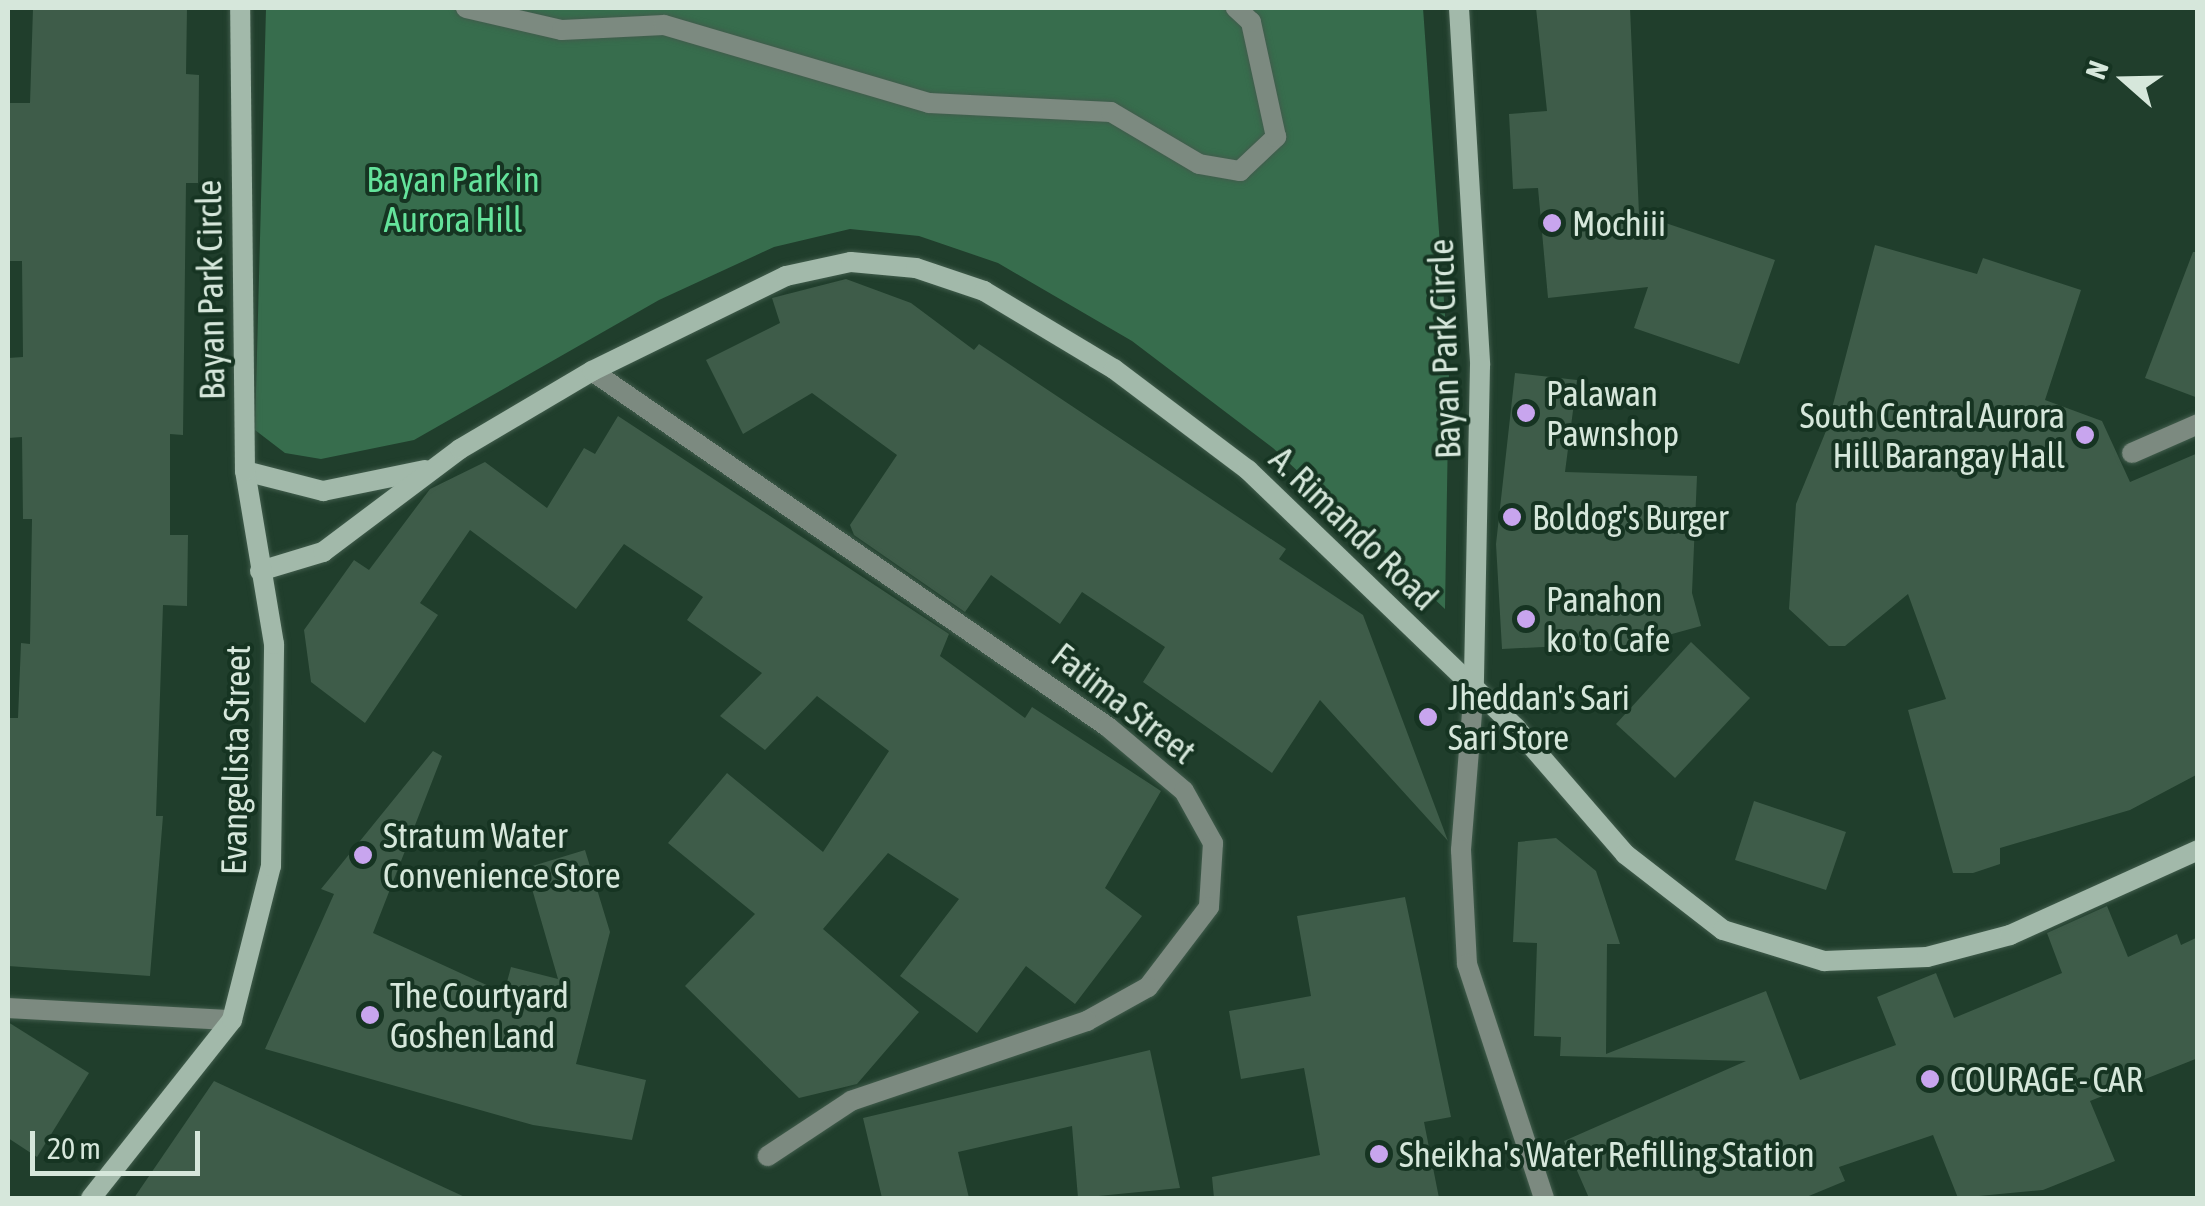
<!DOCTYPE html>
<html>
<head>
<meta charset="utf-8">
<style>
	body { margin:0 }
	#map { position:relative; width:2205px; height:1206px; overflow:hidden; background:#203e2c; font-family:"Asap Condensed",sans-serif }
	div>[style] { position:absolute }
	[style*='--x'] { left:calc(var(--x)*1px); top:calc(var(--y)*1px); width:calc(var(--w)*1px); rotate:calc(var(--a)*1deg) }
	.green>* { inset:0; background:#376d4d }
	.building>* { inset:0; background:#3e5c49 }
	.roads { filter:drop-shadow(0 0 2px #415c4c) drop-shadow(0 0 2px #415c4c) }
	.street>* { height:20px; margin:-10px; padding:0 10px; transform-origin:10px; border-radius:10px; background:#7c8a80 }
	.secondary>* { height:20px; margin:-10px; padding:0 10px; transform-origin:10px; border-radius:10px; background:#a2b9aa }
	.dots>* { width:28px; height:28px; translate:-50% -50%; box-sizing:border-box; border:5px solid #163422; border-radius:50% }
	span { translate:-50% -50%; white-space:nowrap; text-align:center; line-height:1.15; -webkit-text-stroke:8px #163422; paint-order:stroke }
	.park-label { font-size:35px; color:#64e39b }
	.poi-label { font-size:35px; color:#d6e7db }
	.left { translate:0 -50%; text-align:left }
	.right { translate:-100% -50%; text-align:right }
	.street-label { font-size:35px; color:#d6e7db }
	.frame { position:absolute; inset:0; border:10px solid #d6e7db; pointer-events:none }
	.north { position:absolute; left:2075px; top:30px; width:100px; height:100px; -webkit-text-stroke:8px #163422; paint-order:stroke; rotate:290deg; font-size:28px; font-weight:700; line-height:40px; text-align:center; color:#d6e7db }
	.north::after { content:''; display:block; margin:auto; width:35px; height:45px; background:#d6e7db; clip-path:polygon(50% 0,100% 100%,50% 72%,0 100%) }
	.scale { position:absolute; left:30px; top:1131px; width:170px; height:45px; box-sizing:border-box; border:5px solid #d6e7db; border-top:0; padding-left:12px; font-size:30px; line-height:35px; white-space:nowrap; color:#d6e7db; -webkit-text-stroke:8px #163422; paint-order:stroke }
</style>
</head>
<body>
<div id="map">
	<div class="green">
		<i style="clip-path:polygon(266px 8px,1423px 8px,1449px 371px,1445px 609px,1273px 448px,1132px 341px,998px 263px,919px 236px,850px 229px,774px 247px,659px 300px,414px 440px,321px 459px,285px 453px,255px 430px)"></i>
	</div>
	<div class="building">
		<i style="clip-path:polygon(33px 8px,187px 8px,186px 74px,199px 75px,198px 183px,186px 183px,183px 435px,170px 434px,170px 535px,188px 535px,187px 606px,163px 605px,156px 816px,163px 816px,150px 976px,8px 966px,8px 718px,18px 718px,21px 643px,30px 644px,32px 519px,23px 519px,22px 437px,8px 438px,8px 358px,23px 357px,22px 261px,8px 261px,8px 103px,30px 103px)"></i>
		<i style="clip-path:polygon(1536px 8px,1630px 8px,1639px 214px,1775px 260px,1739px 364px,1634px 328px,1648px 287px,1548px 298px,1538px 188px,1513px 189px,1509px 114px,1547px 111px)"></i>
		<i style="clip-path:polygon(1875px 245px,1977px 274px,1983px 258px,2081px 290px,2045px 400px,2102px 421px,2130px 482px,2198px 453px,2198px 774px,2130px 810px,2000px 848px,2000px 864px,1973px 873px,1953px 873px,1908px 710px,1946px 699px,1908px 594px,1845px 646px,1829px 646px,1789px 609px,1796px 504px,1826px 431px)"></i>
		<i style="clip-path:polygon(2193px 252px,2198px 252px,2198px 398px,2145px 378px)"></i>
		<i style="clip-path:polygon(846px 279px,911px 303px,974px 350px,979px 344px,1286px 549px,1279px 559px,1363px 615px,1448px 841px,1320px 700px,1272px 773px,1143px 682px,1165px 647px,1082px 592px,1060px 624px,991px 575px,965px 612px,854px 535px,850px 525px,897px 455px,812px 393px,743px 434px,706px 360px,780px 323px,772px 298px)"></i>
		<i style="clip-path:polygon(1515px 373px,1577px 380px,1565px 472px,1697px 476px,1692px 593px,1701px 626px,1603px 653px,1600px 644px,1502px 649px,1496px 544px)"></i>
		<i style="clip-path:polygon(618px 416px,949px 634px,940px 656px,1025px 718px,1032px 707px,1161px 791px,1105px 888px,1142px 916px,1075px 1004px,1026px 966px,977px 1033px,900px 976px,959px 899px,888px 853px,823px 929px,919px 1012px,857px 1084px,799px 1098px,685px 986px,755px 914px,668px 843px,727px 773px,823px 852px,889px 751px,817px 696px,765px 750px,720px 716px,762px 673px,687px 620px,703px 597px,624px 544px,576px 609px,470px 530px,420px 603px,438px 615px,365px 723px,311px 682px,304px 630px,354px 560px,369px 570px,430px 489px,485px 462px,547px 508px,584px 448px,595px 454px)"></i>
		<i style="clip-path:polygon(1691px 642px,1750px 698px,1675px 778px,1616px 724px)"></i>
		<i style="clip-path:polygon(433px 751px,442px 756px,373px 933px,504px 993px,511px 967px,558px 979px,526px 868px,585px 850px,610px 932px,576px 1064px,646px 1080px,632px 1140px,533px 1125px,265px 1049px,334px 894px,321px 889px)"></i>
		<i style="clip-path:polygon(1754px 801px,1846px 832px,1826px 890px,1735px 860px)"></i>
		<i style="clip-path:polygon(1556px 838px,1596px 871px,1620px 944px,1607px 944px,1606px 1054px,1766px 991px,1800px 1080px,1896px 1045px,1877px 997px,1936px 973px,1954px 1018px,2062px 973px,2047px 933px,2107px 906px,2128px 957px,2177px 934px,2181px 945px,2198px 937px,2198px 1058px,2090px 1101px,2115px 1161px,2043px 1190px,1958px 1198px,1933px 1135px,1839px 1167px,1845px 1181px,1804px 1198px,1589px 1198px,1564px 1141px,1746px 1061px,1560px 1056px,1561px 1037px,1534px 1036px,1537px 943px,1513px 942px,1518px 842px)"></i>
		<i style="clip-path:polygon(1405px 897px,1451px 1117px,1424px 1122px,1439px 1198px,1214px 1198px,1212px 1177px,1320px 1155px,1304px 1068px,1241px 1079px,1229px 1011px,1311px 996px,1297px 916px)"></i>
		<i style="clip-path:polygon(8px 1022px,89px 1073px,37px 1157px,8px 1138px)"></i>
		<i style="clip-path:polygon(1150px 1050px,1180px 1188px,1078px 1198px,1072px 1126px,958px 1152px,969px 1198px,882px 1198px,863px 1118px)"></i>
		<i style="clip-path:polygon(214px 1081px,467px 1198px,134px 1198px)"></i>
	</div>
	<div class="roads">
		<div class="street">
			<i style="--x:466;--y:8;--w:98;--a:12.9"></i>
			<i style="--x:562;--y:30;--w:102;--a:-2.8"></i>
			<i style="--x:664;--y:25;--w:276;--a:16.4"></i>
			<i style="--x:929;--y:103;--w:182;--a:2.8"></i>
			<i style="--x:1111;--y:112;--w:102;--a:30.6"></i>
			<i style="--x:1199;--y:164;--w:42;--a:9.7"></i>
			<i style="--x:1240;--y:171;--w:50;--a:-43.4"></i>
			<i style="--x:1276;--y:137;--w:118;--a:-102.3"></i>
			<i style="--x:1251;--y:22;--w:21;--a:-137"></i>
			<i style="--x:592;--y:371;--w:627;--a:34.6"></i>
			<i style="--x:1108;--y:727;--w:99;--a:40.1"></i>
			<i style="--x:1184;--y:791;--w:60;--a:60.9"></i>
			<i style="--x:1213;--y:843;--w:64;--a:93.6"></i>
			<i style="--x:1209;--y:907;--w:101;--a:127.3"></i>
			<i style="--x:1148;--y:987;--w:70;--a:150.9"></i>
			<i style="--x:1087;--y:1021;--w:249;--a:161.3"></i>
			<i style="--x:851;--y:1101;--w:100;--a:146.5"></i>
			<i style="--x:2132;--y:453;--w:72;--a:-23.7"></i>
			<i style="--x:1474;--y:688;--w:163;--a:94.6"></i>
			<i style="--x:1461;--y:850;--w:114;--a:87"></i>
			<i style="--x:1467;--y:964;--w:246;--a:71.8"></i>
			<i style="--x:8;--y:1008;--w:224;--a:3.1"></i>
		</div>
		<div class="secondary">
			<i style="--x:1459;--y:8;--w:358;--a:86.6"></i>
			<i style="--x:1480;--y:365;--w:323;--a:91.1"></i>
			<i style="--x:245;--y:471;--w:81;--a:14.4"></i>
			<i style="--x:323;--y:491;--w:104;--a:-11.6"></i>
			<i style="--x:260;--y:571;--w:66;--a:-16.8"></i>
			<i style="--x:323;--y:552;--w:171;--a:-36.9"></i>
			<i style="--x:460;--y:449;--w:153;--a:-30.6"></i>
			<i style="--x:592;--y:371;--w:216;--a:-26.1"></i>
			<i style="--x:786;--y:276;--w:66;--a:-12.2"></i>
			<i style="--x:851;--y:262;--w:65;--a:5.3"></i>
			<i style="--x:916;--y:268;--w:72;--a:18.7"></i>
			<i style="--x:984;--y:291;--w:152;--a:31"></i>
			<i style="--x:1114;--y:369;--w:168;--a:37"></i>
			<i style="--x:1248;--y:470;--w:372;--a:43.9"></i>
			<i style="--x:1516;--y:728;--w:167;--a:49.1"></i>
			<i style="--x:1625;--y:854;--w:124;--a:37.8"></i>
			<i style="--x:1723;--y:930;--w:106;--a:17.1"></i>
			<i style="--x:1824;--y:961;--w:103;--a:-2.2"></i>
			<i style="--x:1927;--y:957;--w:86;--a:-14.8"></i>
			<i style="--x:2010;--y:935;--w:206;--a:-24.3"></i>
			<i style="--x:91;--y:1198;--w:227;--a:-51.6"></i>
			<i style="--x:232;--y:1020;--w:159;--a:-75.8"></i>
			<i style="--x:271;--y:866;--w:222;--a:-89.2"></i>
			<i style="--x:274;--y:644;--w:175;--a:-99.5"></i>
			<i style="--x:245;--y:471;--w:463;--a:-90.6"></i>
		</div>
	</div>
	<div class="dots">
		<i style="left:1552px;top:223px;background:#c8a5ee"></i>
		<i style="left:1526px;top:413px;background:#c8a5ee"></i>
		<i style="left:2085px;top:435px;background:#c8a5ee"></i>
		<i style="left:1512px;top:517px;background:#c8a5ee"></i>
		<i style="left:1526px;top:619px;background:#c8a5ee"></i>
		<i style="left:1428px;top:717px;background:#c8a5ee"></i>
		<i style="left:363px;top:855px;background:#c8a5ee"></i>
		<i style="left:370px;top:1015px;background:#c8a5ee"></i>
		<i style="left:1930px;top:1079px;background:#c8a5ee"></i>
		<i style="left:1379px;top:1154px;background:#c8a5ee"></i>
	</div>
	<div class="park-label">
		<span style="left:453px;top:199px">Bayan Park in<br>Aurora Hill</span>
	</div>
	<div class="poi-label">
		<span class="left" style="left:1572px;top:223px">Mochiii</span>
		<span class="left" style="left:1546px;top:413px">Palawan<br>Pawnshop</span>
		<span class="right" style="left:2065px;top:435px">South Central Aurora<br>Hill Barangay Hall</span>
		<span class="left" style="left:1532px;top:517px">Boldog's Burger</span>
		<span class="left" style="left:1546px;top:619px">Panahon<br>ko to Cafe</span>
		<span class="left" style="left:1448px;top:717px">Jheddan's Sari<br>Sari Store</span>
		<span class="left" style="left:383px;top:855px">Stratum Water<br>Convenience Store</span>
		<span class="left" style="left:390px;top:1015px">The Courtyard<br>Goshen Land</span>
		<span class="left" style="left:1950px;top:1079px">COURAGE - CAR</span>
		<span class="left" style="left:1399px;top:1154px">Sheikha's Water Refilling Station</span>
	</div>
	<div class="street-label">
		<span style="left:210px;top:290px;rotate:-91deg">Bayan Park Circle</span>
		<span style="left:1444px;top:349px;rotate:-92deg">Bayan Park Circle</span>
		<span style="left:1354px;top:528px;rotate:44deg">A. Rimando Road</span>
		<span style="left:1124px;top:703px;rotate:38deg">Fatima Street</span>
		<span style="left:235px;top:760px;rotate:-89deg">Evangelista Street</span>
	</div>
	<div class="frame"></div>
	<div class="north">N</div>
	<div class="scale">20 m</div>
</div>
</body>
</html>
